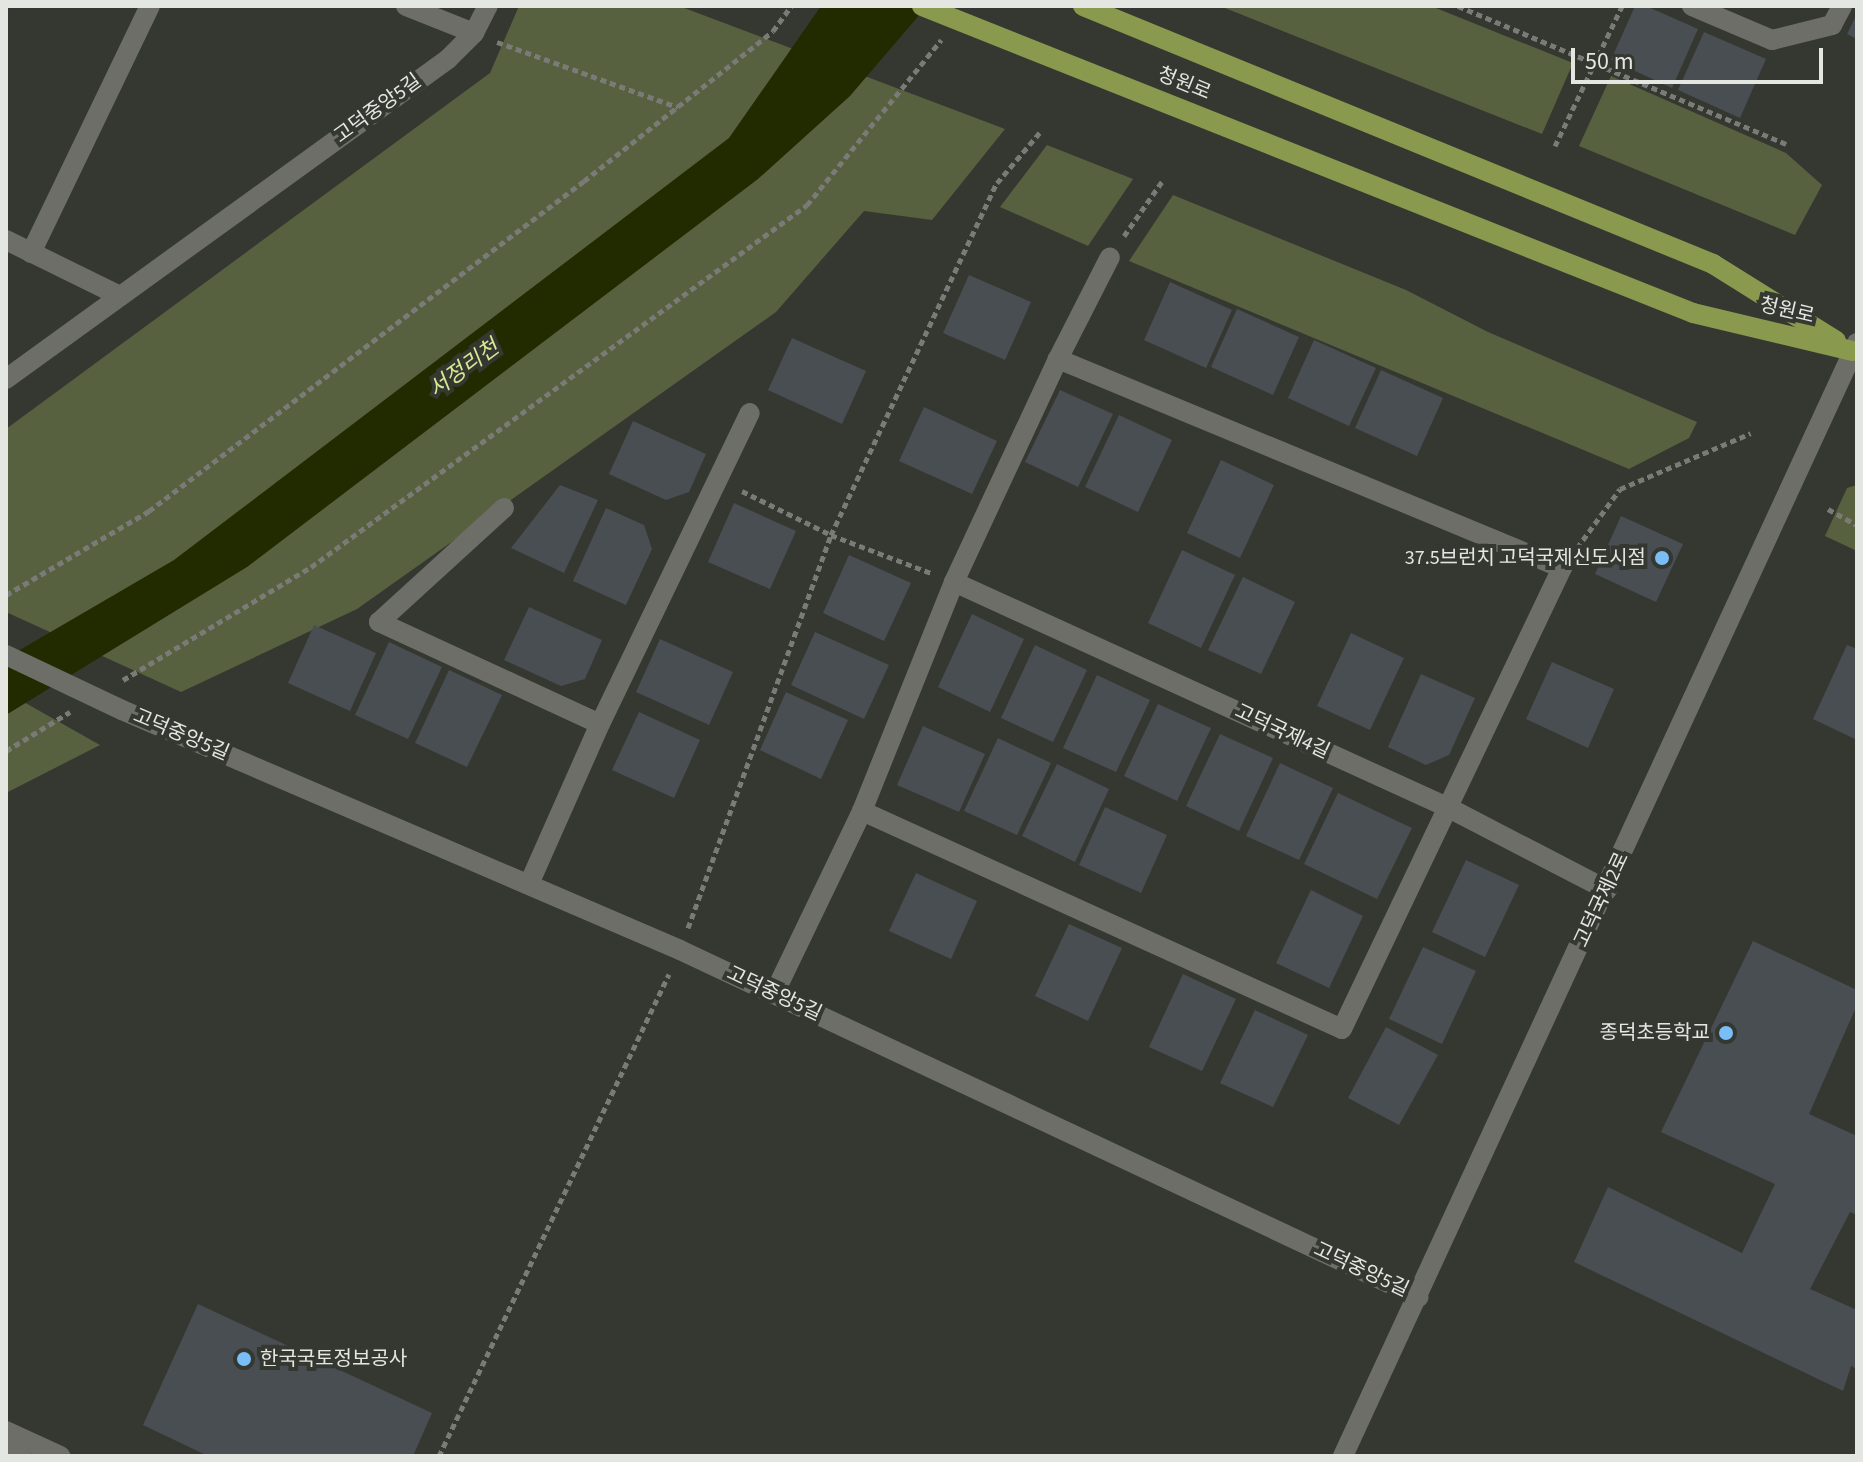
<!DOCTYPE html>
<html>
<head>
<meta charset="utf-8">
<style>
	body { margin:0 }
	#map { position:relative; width:1863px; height:1462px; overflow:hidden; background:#353731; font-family:"Source Sans 3","Noto Sans KR",sans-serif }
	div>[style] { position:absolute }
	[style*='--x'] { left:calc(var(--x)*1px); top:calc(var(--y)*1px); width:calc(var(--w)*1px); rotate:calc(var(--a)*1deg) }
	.green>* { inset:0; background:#58613f }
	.water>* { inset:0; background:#222b00 }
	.building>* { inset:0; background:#494e53 }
	.path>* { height:5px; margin-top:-2.5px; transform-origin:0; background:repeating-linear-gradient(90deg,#797b76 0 6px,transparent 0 10px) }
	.minor>* { height:20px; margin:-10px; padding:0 10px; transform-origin:10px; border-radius:10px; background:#6c6e67 }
	.major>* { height:20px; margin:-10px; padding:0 10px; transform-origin:10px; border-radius:10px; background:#899a4e }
	.dots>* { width:22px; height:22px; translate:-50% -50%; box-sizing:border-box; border:4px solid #353731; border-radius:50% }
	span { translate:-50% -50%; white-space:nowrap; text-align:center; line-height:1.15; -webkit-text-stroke:8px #353731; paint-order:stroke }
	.street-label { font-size:20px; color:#e4e6e2 }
	.poi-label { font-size:20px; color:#e4e6e2 }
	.right { translate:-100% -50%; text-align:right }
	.left { translate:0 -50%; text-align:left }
	.water-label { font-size:22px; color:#d4ea94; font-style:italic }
	.frame { position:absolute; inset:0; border:8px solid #e4e6e2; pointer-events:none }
	.scale { position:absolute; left:1571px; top:48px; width:252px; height:36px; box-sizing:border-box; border:4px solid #e4e6e2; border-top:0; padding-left:10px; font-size:24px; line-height:28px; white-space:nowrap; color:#e4e6e2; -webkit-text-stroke:6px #353731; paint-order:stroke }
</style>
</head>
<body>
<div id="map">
	<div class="green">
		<i style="clip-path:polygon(519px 6px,679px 6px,1005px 129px,932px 220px,864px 211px,776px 312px,357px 609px,181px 692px,6px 612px,6px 429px,490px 73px)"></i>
		<i style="clip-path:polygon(1220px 6px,1431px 6px,1573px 63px,1542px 134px)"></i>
		<i style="clip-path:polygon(1611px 76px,1786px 153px,1822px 185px,1795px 235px,1579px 146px)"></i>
		<i style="clip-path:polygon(1047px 145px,1133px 179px,1088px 246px,1000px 207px)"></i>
		<i style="clip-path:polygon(1173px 195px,1406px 290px,1488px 332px,1697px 422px,1689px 438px,1629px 469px,1129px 261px)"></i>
		<i style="clip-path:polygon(1857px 485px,1857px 551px,1825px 536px,1847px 488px)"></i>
		<i style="clip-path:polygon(6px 692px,100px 745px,6px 793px)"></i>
	</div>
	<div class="water">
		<i style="clip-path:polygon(821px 6px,927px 6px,850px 96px,758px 179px,247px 567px,6px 715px,6px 658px,174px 560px,729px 138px)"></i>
	</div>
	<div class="building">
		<i style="clip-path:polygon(1635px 6px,1646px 6px,1698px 29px,1672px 88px,1611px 60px)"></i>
		<i style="clip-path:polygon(1857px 14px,1857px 39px,1847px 34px)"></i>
		<i style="clip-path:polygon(1704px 32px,1766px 59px,1740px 118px,1678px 90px)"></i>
		<i style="clip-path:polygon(969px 275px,1031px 302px,1005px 360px,943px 333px)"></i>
		<i style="clip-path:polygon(1170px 282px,1232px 310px,1206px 368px,1144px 340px)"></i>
		<i style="clip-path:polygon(1237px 309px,1299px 337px,1273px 395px,1211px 367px)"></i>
		<i style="clip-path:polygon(792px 338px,866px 371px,842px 424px,768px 390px)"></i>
		<i style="clip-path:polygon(1314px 340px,1376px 368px,1349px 426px,1288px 398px)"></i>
		<i style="clip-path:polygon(1381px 370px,1443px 398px,1417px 456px,1355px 428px)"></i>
		<i style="clip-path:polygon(1060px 390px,1113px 414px,1078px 487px,1025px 462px)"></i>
		<i style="clip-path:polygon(924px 407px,997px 441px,972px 494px,899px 461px)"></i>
		<i style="clip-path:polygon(1119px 415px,1172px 440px,1138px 512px,1085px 487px)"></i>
		<i style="clip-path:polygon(633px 421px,706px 454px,689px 492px,666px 500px,609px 474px)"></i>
		<i style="clip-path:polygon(1221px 460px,1274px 485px,1240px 558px,1187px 533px)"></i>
		<i style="clip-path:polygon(560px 485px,598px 500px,564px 573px,511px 548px)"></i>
		<i style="clip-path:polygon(734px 503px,796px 531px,770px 589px,708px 562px)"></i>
		<i style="clip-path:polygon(606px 508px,644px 525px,652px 549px,626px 605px,573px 581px)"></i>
		<i style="clip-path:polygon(1621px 516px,1683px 544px,1656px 602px,1595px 574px)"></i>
		<i style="clip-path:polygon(1182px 550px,1235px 575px,1201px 648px,1148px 623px)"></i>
		<i style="clip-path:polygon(849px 555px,911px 583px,884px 641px,823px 613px)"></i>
		<i style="clip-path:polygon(1243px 577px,1295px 602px,1261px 674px,1208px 650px)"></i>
		<i style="clip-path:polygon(529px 607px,602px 640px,585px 679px,561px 686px,504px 660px)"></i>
		<i style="clip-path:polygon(972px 614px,1024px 639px,990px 712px,938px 687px)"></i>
		<i style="clip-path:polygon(314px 625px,376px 653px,350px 711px,288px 683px)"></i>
		<i style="clip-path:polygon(815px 632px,889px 665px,864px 719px,791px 685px)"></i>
		<i style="clip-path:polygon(1351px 633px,1404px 658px,1370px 730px,1317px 706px)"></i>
		<i style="clip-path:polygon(660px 639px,733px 672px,709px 725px,636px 692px)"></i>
		<i style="clip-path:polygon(389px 642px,442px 667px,408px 739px,355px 715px)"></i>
		<i style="clip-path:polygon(1035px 645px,1087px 670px,1053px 742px,1001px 718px)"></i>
		<i style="clip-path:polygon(1847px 645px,1857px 649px,1857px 740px,1813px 719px)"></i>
		<i style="clip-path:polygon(1552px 662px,1614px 689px,1588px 748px,1526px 719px)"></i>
		<i style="clip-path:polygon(449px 670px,502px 695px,467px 767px,415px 743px)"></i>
		<i style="clip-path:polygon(1421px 674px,1475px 698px,1449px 755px,1426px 765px,1388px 747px)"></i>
		<i style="clip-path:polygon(1097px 675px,1150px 700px,1116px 772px,1063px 748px)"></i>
		<i style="clip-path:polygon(786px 692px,848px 720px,821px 779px,760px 750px)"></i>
		<i style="clip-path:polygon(1158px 704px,1211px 728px,1177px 801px,1124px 776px)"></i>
		<i style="clip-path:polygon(639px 712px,700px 740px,674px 798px,612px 770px)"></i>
		<i style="clip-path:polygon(923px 726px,985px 754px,959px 812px,897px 785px)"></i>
		<i style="clip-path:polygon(1220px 734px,1273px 758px,1239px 831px,1186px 806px)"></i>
		<i style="clip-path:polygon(998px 738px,1051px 763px,1017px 835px,964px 811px)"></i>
		<i style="clip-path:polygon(1280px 763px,1333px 788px,1299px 860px,1246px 836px)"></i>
		<i style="clip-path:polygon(1057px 764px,1109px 789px,1075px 862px,1022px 836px)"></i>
		<i style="clip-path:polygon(1338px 793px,1412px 828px,1377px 899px,1304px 864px)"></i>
		<i style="clip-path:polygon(1105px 807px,1167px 835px,1141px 893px,1079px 865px)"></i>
		<i style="clip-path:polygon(1466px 860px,1519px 885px,1485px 957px,1432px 932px)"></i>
		<i style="clip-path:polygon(916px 873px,977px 901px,951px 959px,889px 931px)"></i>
		<i style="clip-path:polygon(1311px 890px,1363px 916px,1329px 988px,1276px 963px)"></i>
		<i style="clip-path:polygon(1069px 924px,1122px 948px,1088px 1021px,1035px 996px)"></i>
		<i style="clip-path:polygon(1753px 941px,1857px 990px,1857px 1005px,1809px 1114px,1857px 1136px,1857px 1215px,1850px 1212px,1810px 1289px,1857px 1310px,1857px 1369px,1851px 1366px,1843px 1391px,1574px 1262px,1608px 1187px,1742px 1253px,1775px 1184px,1661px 1132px)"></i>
		<i style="clip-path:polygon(1423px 947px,1476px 971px,1442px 1044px,1389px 1019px)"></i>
		<i style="clip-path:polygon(1183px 974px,1236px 999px,1202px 1071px,1149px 1047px)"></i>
		<i style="clip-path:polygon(1255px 1010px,1308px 1035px,1273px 1107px,1220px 1083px)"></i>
		<i style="clip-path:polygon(1386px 1027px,1438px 1055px,1399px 1125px,1348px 1098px)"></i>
		<i style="clip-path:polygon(198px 1304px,432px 1413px,413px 1456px,208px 1456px,143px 1425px)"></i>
	</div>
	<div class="path">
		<i style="--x:1458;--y:6;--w:356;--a:22.8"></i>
		<i style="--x:497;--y:42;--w:192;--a:19.8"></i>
		<i style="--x:1555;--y:146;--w:155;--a:-64.4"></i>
		<i style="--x:1124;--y:236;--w:68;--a:-55.1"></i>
		<i style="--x:742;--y:491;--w:99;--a:26.3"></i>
		<i style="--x:831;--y:535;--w:107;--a:20.8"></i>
		<i style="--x:1828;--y:509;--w:33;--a:29"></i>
		<i style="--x:1577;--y:548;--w:73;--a:-53.9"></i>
		<i style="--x:1620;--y:489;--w:142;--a:-23.1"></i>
		<i style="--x:6;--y:595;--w:166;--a:-30.4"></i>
		<i style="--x:149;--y:511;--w:546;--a:-37.18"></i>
		<i style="--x:584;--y:181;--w:241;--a:-38.4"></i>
		<i style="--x:773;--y:31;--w:31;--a:-54"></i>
		<i style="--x:123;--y:680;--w:219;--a:-31"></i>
		<i style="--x:311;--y:567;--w:614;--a:-36.12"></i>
		<i style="--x:807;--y:205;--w:213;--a:-50.9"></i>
		<i style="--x:6;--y:751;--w:75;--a:-31.4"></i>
		<i style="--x:688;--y:928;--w:418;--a:-70"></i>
		<i style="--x:831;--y:535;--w:389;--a:-64.8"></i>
		<i style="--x:997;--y:183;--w:68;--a:-49.8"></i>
		<i style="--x:439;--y:1456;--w:534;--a:-64.49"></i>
	</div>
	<div class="minor">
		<i style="--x:406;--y:6;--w:73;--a:21.7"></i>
		<i style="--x:1692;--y:6;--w:87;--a:23"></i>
		<i style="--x:1772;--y:40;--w:62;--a:-14"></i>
		<i style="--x:1832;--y:25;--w:21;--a:-62"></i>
		<i style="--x:6;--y:240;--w:127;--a:26.2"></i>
		<i style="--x:31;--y:253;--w:274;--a:-64.3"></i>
		<i style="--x:6;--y:379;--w:546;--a:-35.9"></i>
		<i style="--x:448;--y:59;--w:37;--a:-45"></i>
		<i style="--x:474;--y:33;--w:30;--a:-63"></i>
		<i style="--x:504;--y:508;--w:169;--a:137.6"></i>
		<i style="--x:379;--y:622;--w:243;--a:24.8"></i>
		<i style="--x:954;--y:582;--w:544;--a:24.54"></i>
		<i style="--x:1449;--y:808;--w:178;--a:27.4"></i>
		<i style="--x:6;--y:655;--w:128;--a:25.4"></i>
		<i style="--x:122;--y:710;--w:607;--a:23.27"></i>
		<i style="--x:680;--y:950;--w:816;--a:25.18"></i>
		<i style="--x:862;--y:811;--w:527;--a:24.43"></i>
		<i style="--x:1342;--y:1029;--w:511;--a:-64.49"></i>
		<i style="--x:1562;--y:568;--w:546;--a:-157.48"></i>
		<i style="--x:529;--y:884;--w:175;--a:-66.1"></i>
		<i style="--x:600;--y:724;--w:345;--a:-64.3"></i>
		<i style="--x:774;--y:994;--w:203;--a:-64.3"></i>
		<i style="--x:862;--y:811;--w:247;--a:-68.1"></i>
		<i style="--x:954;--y:582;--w:246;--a:-65"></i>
		<i style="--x:1058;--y:359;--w:114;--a:-63"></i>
		<i style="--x:6;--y:1431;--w:60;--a:24.8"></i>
		<i style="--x:6;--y:1449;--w:17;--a:25"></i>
		<i style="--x:1343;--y:1456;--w:1226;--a:-65.21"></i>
	</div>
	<div class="major">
		<i style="--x:922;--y:6;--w:830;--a:21.71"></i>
		<i style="--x:1693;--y:313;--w:164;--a:13.4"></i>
		<i style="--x:1083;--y:6;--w:681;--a:22.27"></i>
		<i style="--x:1713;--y:264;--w:145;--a:32"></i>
	</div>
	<div class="dots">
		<i style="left:1662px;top:558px;background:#7abef8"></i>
		<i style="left:1726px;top:1033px;background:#7abef8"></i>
		<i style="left:244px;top:1359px;background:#7abef8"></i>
	</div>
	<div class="street-label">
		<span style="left:1184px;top:84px;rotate:22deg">청원로</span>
		<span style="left:378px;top:109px;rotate:-36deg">고덕중앙5길</span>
		<span style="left:1787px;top:311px;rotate:13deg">청원로</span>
		<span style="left:1282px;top:732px;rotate:25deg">고덕국제4길</span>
		<span style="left:181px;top:735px;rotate:23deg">고덕중앙5길</span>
		<span style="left:1602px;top:900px;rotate:-65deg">고덕국제2로</span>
		<span style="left:774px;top:994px;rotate:25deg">고덕중앙5길</span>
		<span style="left:1361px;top:1270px;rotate:25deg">고덕중앙5길</span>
	</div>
	<div class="poi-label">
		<span class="right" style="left:1646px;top:558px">37.5브런치 고덕국제신도시점</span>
		<span class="right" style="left:1710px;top:1033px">종덕초등학교</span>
		<span class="left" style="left:260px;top:1359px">한국국토정보공사</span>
	</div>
	<div class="water-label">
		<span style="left:464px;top:369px;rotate:-36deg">서정리천</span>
	</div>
	<div class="frame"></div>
	<div class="scale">50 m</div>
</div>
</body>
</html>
